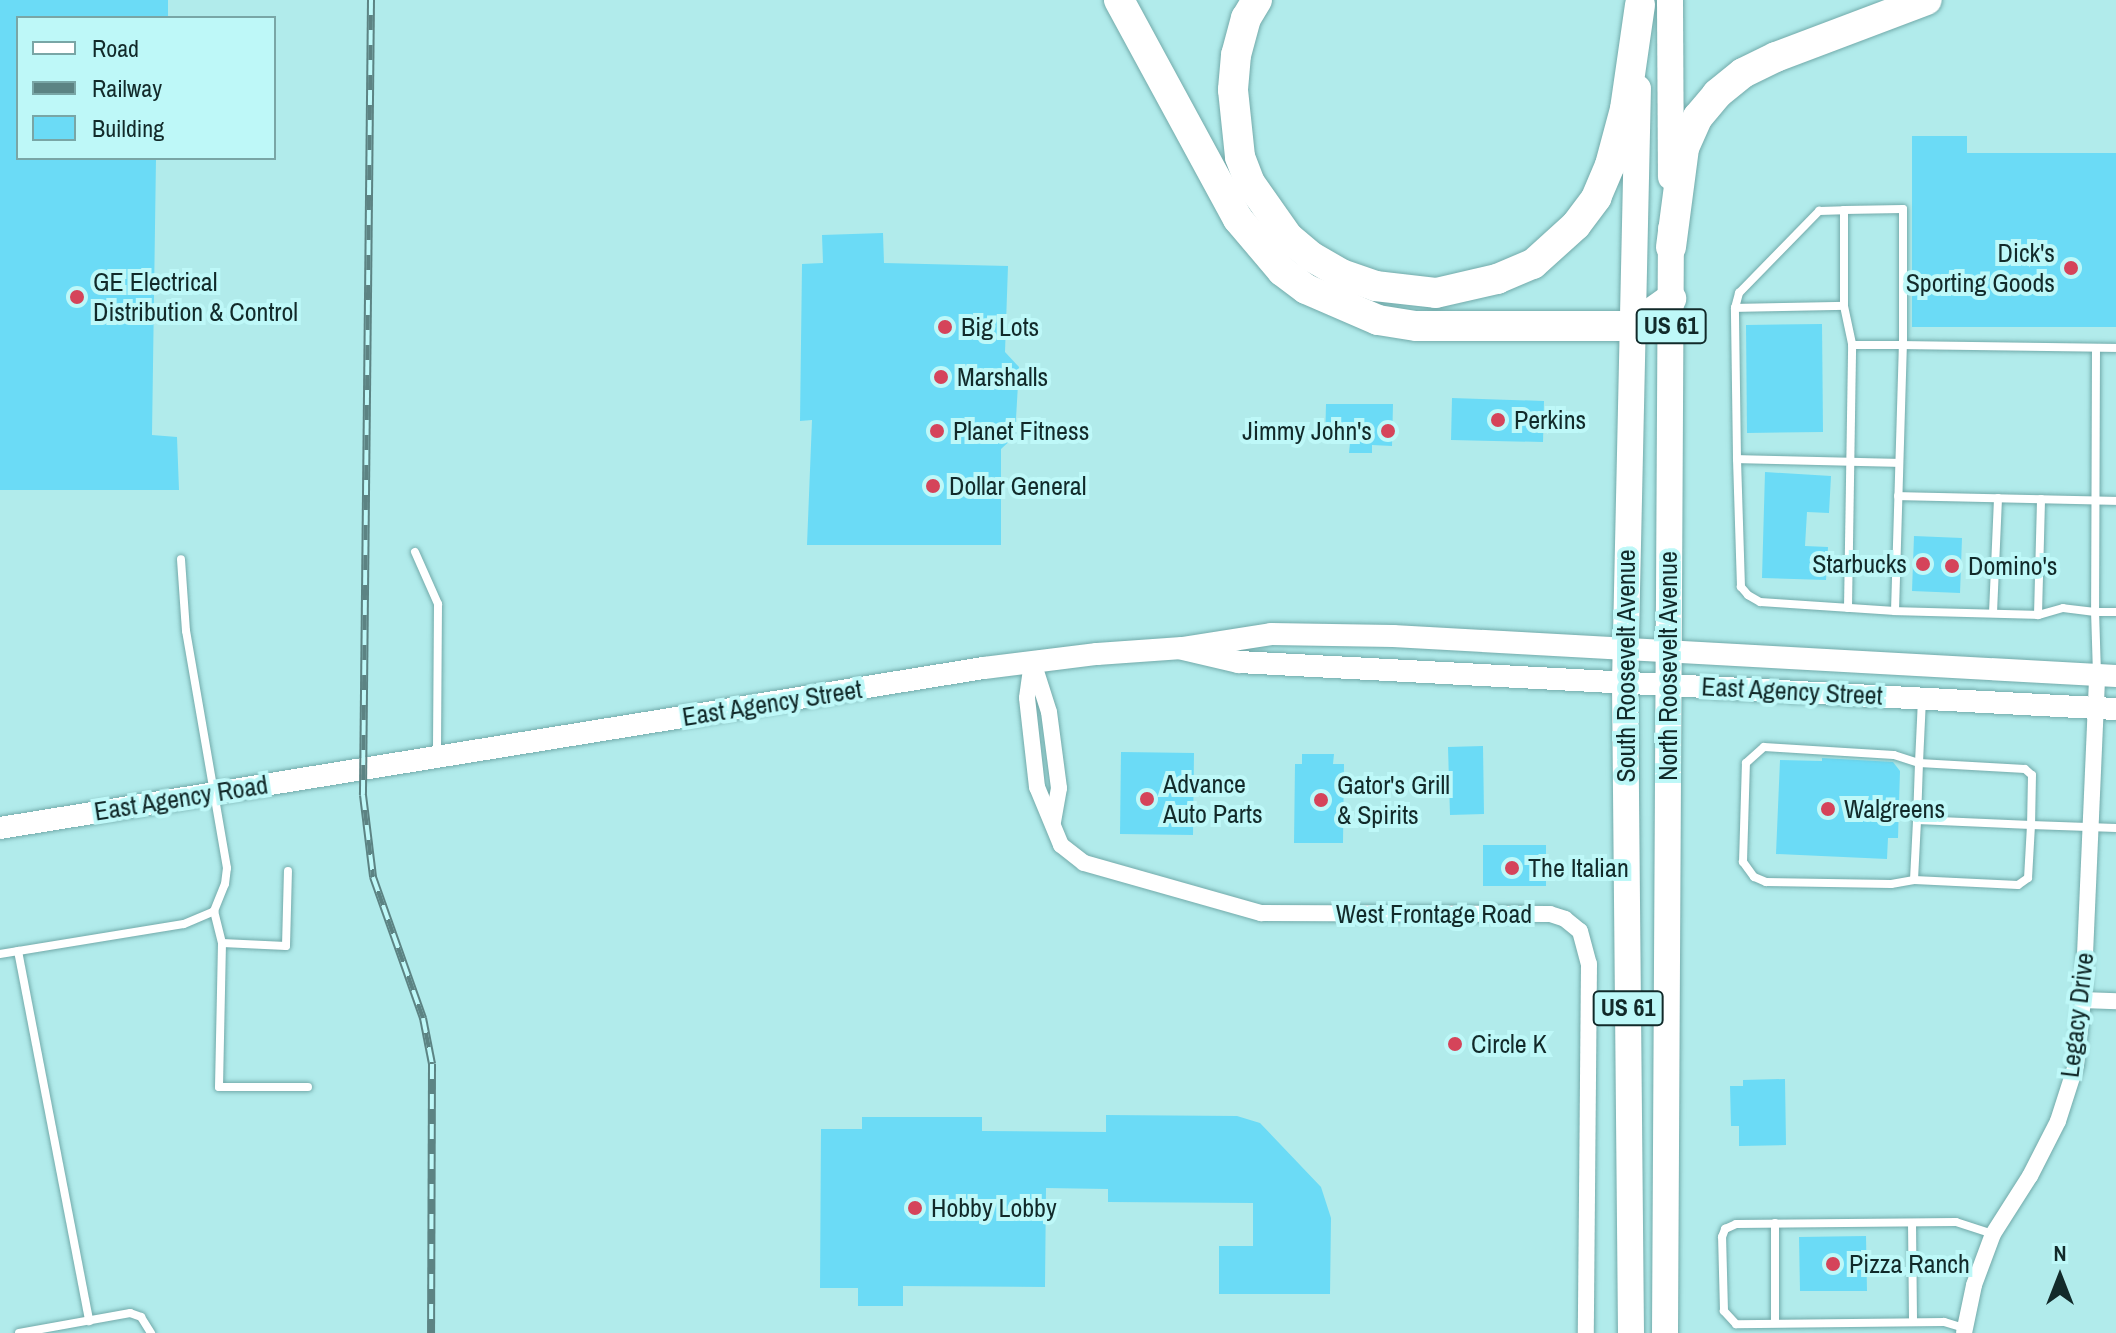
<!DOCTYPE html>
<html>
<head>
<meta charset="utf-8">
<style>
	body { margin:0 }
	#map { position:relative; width:2116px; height:1333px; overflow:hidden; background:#b1ebeb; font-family:"Archivo Narrow",sans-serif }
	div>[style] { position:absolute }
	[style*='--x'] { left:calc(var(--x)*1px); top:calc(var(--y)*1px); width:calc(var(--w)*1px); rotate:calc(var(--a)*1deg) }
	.building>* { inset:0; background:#6bdbf6 }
	.roads { filter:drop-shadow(0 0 2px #72aaaa) drop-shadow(0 0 2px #72aaaa) }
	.service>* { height:8px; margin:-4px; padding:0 4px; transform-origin:4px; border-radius:4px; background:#fff }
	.minor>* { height:16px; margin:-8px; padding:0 8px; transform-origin:8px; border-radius:8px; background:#fff }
	.secondary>* { height:22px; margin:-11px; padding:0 11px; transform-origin:11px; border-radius:11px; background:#fff }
	.trunk>* { height:26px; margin:-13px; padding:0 13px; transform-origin:13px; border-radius:13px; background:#fff }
	.motorway>* { height:30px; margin:-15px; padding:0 15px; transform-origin:15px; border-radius:15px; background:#fff }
	.rail>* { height:8px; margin-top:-4px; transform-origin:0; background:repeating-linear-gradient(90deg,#bef8f8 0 15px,#5c8383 0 30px); box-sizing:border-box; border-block:2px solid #5c8383 }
	.dots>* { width:22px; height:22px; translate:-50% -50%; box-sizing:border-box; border:4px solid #bef8f8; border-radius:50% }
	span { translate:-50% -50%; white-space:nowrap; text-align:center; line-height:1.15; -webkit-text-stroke:8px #bef8f8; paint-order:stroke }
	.shield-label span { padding:2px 6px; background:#bef8f8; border:2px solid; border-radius:6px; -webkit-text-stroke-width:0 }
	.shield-label { font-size:24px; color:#122a2a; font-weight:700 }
	.poi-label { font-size:26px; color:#122a2a }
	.right { translate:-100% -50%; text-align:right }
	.left { translate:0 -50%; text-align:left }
	.street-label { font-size:26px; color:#122a2a }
	.legend { position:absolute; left:16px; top:16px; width:260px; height:144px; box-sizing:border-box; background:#bef8f8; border:2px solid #79a6a6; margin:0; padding:10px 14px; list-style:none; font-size:24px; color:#122a2a }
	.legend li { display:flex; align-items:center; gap:16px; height:40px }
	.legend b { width:40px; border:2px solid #79a6a6 }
	.north { position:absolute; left:2020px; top:1237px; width:80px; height:80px; -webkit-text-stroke:6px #bef8f8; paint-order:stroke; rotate:0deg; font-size:22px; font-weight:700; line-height:32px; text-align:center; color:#122a2a }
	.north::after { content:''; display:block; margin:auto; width:28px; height:36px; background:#122a2a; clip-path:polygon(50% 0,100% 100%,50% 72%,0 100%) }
</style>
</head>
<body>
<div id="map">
	<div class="building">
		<i style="clip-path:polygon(0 0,168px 0,168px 18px,18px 18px,18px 158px,156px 158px,152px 435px,177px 437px,179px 490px,0 490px)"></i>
		<i style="clip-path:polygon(1912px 136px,1967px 136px,1967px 153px,2116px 153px,2116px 327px,1912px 327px)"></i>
		<i style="clip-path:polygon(883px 233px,884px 263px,1008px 266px,1005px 352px,1019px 367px,1015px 436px,1001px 449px,1001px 545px,807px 545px,812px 420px,800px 421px,802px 264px,823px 263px,822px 235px)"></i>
		<i style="clip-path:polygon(1822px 324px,1823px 432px,1747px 433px,1746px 325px)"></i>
		<i style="clip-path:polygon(1452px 398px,1544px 401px,1543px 442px,1451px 440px)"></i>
		<i style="clip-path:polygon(1326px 404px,1393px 404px,1392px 446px,1372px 445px,1372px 453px,1349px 453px,1350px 443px,1325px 443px)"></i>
		<i style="clip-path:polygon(1765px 472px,1831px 476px,1829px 513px,1807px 512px,1805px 546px,1828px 547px,1826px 580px,1762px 578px)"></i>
		<i style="clip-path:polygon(1914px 536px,1962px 538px,1960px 593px,1912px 591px)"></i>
		<i style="clip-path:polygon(1483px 746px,1484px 814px,1450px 815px,1448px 747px)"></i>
		<i style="clip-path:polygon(1121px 752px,1194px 753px,1193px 835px,1120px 834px)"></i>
		<i style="clip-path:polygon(1302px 754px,1334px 754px,1333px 764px,1344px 764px,1343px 843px,1294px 843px,1295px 764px,1302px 764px)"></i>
		<i style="clip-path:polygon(1822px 758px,1893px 762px,1900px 771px,1898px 838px,1888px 838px,1887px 859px,1776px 854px,1780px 760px,1822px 761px)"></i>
		<i style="clip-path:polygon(1483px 845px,1546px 845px,1546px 886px,1483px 886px)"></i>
		<i style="clip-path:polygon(1785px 1079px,1786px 1145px,1739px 1146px,1739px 1126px,1731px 1126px,1730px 1086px,1743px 1086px,1743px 1080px)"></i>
		<i style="clip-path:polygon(1106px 1115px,1237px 1116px,1260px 1123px,1321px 1187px,1331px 1218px,1330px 1294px,1219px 1294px,1219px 1246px,1253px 1246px,1253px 1203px,1108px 1202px,1108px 1189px,1046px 1188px,1045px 1287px,903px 1286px,903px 1306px,858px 1306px,858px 1288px,820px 1288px,821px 1129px,862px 1129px,862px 1117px,982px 1117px,982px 1131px,1106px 1132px)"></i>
		<i style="clip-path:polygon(1866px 1236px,1867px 1291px,1800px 1291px,1799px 1237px)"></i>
	</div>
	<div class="roads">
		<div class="service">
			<i style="--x:1735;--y:308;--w:109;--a:-1.1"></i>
			<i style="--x:2096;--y:348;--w:264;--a:90.2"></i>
			<i style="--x:2095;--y:612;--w:21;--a:0"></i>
			<i style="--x:1737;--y:459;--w:151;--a:-90.8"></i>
			<i style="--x:1735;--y:308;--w:16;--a:-75"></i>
			<i style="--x:1739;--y:293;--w:115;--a:-45.7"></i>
			<i style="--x:1819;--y:211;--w:25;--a:-2"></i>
			<i style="--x:1898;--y:496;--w:218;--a:1.3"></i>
			<i style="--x:415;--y:552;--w:57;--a:66.1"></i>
			<i style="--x:438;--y:604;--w:150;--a:90.4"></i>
			<i style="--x:1848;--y:608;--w:263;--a:-89.1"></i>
			<i style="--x:1852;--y:345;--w:51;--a:0"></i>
			<i style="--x:1903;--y:345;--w:136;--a:-90"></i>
			<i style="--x:1903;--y:209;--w:59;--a:179"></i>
			<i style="--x:1844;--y:210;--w:96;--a:90"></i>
			<i style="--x:1844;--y:306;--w:40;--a:78"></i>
			<i style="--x:1895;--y:611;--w:135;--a:-176.2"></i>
			<i style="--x:1760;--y:602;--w:14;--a:-150"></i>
			<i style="--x:1748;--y:595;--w:11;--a:-131"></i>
			<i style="--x:1741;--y:587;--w:128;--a:-91.8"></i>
			<i style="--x:1737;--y:459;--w:162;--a:1.4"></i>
			<i style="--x:1993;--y:613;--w:115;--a:-87.5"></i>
			<i style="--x:2038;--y:615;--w:116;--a:-88.5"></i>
			<i style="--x:2097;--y:674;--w:62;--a:-91.8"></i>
			<i style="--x:2095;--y:612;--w:32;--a:-173"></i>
			<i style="--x:2063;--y:608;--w:26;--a:164"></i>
			<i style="--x:2038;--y:615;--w:143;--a:-178.4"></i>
			<i style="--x:1895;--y:611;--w:266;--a:-88.3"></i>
			<i style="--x:1903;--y:345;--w:213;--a:0.8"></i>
			<i style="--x:1922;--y:699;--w:64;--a:92.7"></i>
			<i style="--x:1919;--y:763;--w:57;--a:92"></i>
			<i style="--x:1917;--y:820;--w:114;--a:2.5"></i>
			<i style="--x:2031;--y:825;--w:53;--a:93.2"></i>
			<i style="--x:2028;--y:878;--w:12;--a:145"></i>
			<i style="--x:2018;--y:885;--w:104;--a:-177.2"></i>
			<i style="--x:1914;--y:880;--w:23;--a:170"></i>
			<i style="--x:1891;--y:884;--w:125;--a:-179.1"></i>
			<i style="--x:1766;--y:882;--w:13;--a:-157"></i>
			<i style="--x:1754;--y:877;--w:19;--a:-126"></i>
			<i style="--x:1743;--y:862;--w:99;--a:-88.3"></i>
			<i style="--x:1746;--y:763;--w:24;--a:-42"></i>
			<i style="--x:1764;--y:747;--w:130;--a:3.5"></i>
			<i style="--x:1894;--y:755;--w:26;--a:18"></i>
			<i style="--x:1919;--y:763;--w:106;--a:3.2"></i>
			<i style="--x:2025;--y:769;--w:9;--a:41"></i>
			<i style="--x:2032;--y:775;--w:50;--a:91.1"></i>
			<i style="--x:2031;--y:825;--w:85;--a:2"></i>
			<i style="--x:1914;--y:880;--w:60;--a:-87.1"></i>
			<i style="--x:214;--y:911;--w:33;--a:76"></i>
			<i style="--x:222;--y:943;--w:144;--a:91.2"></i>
			<i style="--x:219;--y:1087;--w:89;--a:0"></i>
			<i style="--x:222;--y:943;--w:64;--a:2.7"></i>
			<i style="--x:286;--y:946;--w:75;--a:-88.5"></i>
			<i style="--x:18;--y:951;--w:377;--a:79.1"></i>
			<i style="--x:0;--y:954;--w:186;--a:-9.3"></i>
			<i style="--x:184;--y:924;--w:33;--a:-23"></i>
			<i style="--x:214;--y:911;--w:29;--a:-68"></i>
			<i style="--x:225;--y:884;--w:16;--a:-83"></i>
			<i style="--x:227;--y:868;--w:241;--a:-99.8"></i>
			<i style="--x:186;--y:631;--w:72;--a:-94"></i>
			<i style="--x:1775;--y:1223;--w:100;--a:90"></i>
			<i style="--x:1912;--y:1223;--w:99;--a:89.4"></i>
			<i style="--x:1964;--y:1328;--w:21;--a:-163"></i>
			<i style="--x:1944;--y:1322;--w:208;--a:179.4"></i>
			<i style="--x:1736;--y:1324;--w:18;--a:-133"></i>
			<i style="--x:1724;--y:1311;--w:74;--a:-91.5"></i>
			<i style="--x:1722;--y:1237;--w:9;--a:-69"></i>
			<i style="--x:1725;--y:1229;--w:12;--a:-24"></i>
			<i style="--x:1736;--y:1224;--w:220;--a:-0.5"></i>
			<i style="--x:1956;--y:1222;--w:38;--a:18"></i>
			<i style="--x:19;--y:1333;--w:113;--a:-10.2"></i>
			<i style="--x:130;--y:1313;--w:12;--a:20"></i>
			<i style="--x:141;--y:1317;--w:19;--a:58"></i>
		</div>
		<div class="minor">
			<i style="--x:1032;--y:662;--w:36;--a:98"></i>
			<i style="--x:1027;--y:698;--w:90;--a:83.6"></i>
			<i style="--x:1037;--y:787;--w:63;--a:67.5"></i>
			<i style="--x:1061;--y:845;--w:29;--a:38"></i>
			<i style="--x:1084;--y:863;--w:184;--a:15.8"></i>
			<i style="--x:1261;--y:913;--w:289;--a:0.2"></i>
			<i style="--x:1550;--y:914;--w:16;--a:18"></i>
			<i style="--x:1565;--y:919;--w:19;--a:39"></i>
			<i style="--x:1580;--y:931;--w:34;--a:75"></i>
			<i style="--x:1589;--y:964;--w:369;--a:90.5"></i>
			<i style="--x:1034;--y:665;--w:49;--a:72.3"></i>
			<i style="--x:1049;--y:712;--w:77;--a:82.5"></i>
			<i style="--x:1059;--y:788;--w:36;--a:100"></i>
			<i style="--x:2083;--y:1000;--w:33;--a:2"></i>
			<i style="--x:1964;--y:1333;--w:49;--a:-78.2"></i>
			<i style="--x:1974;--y:1285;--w:54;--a:-69.6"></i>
			<i style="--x:1993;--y:1234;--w:69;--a:-57.5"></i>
			<i style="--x:2030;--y:1176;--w:62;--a:-63"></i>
			<i style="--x:2058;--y:1121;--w:59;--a:-72.2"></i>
			<i style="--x:2076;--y:1065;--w:65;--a:-83.9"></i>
			<i style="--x:2083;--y:1000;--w:325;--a:-87.5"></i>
		</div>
		<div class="secondary">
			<i style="--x:1183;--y:649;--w:57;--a:13.1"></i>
			<i style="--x:1239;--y:662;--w:878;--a:3.07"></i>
			<i style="--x:0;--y:828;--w:997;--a:-9.24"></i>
			<i style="--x:984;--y:668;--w:114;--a:-7.1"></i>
			<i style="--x:1097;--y:654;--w:85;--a:-4"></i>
			<i style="--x:1182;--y:648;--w:90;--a:-8.9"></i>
			<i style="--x:1271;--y:634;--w:122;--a:0.9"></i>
			<i style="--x:1393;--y:636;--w:724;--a:3.17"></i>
		</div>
		<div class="trunk">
			<i style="--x:1670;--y:0;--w:177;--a:89.7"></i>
			<i style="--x:1631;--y:1333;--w:651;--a:-90.53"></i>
			<i style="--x:1625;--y:682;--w:594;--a:-88.75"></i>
			<i style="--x:1665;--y:1333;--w:1104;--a:-89.69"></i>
		</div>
		<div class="motorway">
			<i style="--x:1119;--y:0;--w:249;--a:61.5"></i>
			<i style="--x:1238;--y:219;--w:68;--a:49.8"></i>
			<i style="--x:1282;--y:271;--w:30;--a:37"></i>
			<i style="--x:1306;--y:289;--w:78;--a:23.3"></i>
			<i style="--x:1378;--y:320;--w:38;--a:9"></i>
			<i style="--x:1416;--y:326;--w:217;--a:0"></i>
			<i style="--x:1633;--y:326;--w:47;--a:-35.4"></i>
			<i style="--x:1257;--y:0;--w:21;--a:121"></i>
			<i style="--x:1246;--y:18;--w:38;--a:105"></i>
			<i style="--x:1236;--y:55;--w:35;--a:95"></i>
			<i style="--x:1233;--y:90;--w:67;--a:84"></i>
			<i style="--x:1240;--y:157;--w:28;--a:69"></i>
			<i style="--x:1250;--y:183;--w:66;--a:54.9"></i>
			<i style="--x:1288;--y:237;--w:31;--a:40"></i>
			<i style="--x:1312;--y:257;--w:34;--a:30"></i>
			<i style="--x:1341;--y:274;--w:36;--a:19"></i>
			<i style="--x:1375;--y:286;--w:61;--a:6.5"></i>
			<i style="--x:1436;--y:293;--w:63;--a:-12.9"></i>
			<i style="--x:1497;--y:279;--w:39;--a:-23"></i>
			<i style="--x:1533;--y:264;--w:58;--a:-42.2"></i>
			<i style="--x:1576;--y:225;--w:34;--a:-53"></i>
			<i style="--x:1596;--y:198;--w:36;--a:-67"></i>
			<i style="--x:1610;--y:165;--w:58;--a:-75"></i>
			<i style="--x:1625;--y:109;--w:105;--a:-81.8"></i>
			<i style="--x:1671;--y:247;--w:100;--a:-82.5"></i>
			<i style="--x:1684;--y:148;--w:34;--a:-66"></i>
			<i style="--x:1698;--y:117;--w:30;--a:-50"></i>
			<i style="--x:1717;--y:94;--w:33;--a:-39"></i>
			<i style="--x:1743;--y:73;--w:37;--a:-26"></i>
			<i style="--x:1776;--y:57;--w:161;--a:-20.7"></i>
		</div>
	</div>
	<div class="rail">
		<i style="--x:371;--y:0;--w:795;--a:90.58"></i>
		<i style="--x:363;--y:795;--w:83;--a:83"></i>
		<i style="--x:373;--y:877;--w:150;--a:70.5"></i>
		<i style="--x:423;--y:1018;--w:47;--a:78.9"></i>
		<i style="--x:432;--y:1064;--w:269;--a:90.2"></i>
	</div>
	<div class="dots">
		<i style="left:2071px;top:268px;background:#d5445a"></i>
		<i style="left:77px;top:297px;background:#d5445a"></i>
		<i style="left:945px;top:327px;background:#d5445a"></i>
		<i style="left:941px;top:377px;background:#d5445a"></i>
		<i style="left:1498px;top:420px;background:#d5445a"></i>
		<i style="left:937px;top:431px;background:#d5445a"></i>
		<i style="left:1388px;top:431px;background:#d5445a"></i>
		<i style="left:933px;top:486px;background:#d5445a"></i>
		<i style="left:1923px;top:564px;background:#d5445a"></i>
		<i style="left:1952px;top:566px;background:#d5445a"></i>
		<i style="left:1147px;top:799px;background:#d5445a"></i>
		<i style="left:1321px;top:800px;background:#d5445a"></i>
		<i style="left:1828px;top:809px;background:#d5445a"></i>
		<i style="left:1512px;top:868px;background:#d5445a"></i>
		<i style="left:1455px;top:1044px;background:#d5445a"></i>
		<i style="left:915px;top:1208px;background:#d5445a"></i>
		<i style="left:1833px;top:1264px;background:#d5445a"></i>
	</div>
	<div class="shield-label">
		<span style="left:1671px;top:326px">US 61</span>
		<span style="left:1628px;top:1008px">US 61</span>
	</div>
	<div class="poi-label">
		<span class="right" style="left:2055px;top:268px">Dick's<br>Sporting Goods</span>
		<span class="left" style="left:93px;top:297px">GE Electrical<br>Distribution &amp; Control</span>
		<span class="left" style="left:961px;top:327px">Big Lots</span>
		<span class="left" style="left:957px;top:377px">Marshalls</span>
		<span class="left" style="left:1514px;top:420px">Perkins</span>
		<span class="left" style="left:953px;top:431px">Planet Fitness</span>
		<span class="right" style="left:1372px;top:431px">Jimmy John's</span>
		<span class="left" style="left:949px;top:486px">Dollar General</span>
		<span class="right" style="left:1907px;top:564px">Starbucks</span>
		<span class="left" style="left:1968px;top:566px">Domino's</span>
		<span class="left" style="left:1163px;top:799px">Advance<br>Auto Parts</span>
		<span class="left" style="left:1337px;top:800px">Gator's Grill<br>&amp; Spirits</span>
		<span class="left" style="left:1844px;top:809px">Walgreens</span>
		<span class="left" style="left:1528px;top:868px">The Italian</span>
		<span class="left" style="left:1471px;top:1044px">Circle K</span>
		<span class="left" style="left:931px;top:1208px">Hobby Lobby</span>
		<span class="left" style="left:1849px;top:1264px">Pizza Ranch</span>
	</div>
	<div class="street-label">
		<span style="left:1626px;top:666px;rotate:-90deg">South Roosevelt Avenue</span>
		<span style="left:1668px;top:666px;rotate:-90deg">North Roosevelt Avenue</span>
		<span style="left:1792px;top:691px;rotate:3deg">East Agency Street</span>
		<span style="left:772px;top:703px;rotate:-9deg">East Agency Street</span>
		<span style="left:181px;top:798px;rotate:-9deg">East Agency Road</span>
		<span style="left:1434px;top:914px">West Frontage Road</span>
		<span style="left:2077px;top:1015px;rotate:-83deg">Legacy Drive</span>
	</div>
	<ul class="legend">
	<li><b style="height:10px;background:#fff"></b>Road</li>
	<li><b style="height:10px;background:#5c8383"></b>Railway</li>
	<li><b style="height:22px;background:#6bdbf6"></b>Building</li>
	</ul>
	<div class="north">N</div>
</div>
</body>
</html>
